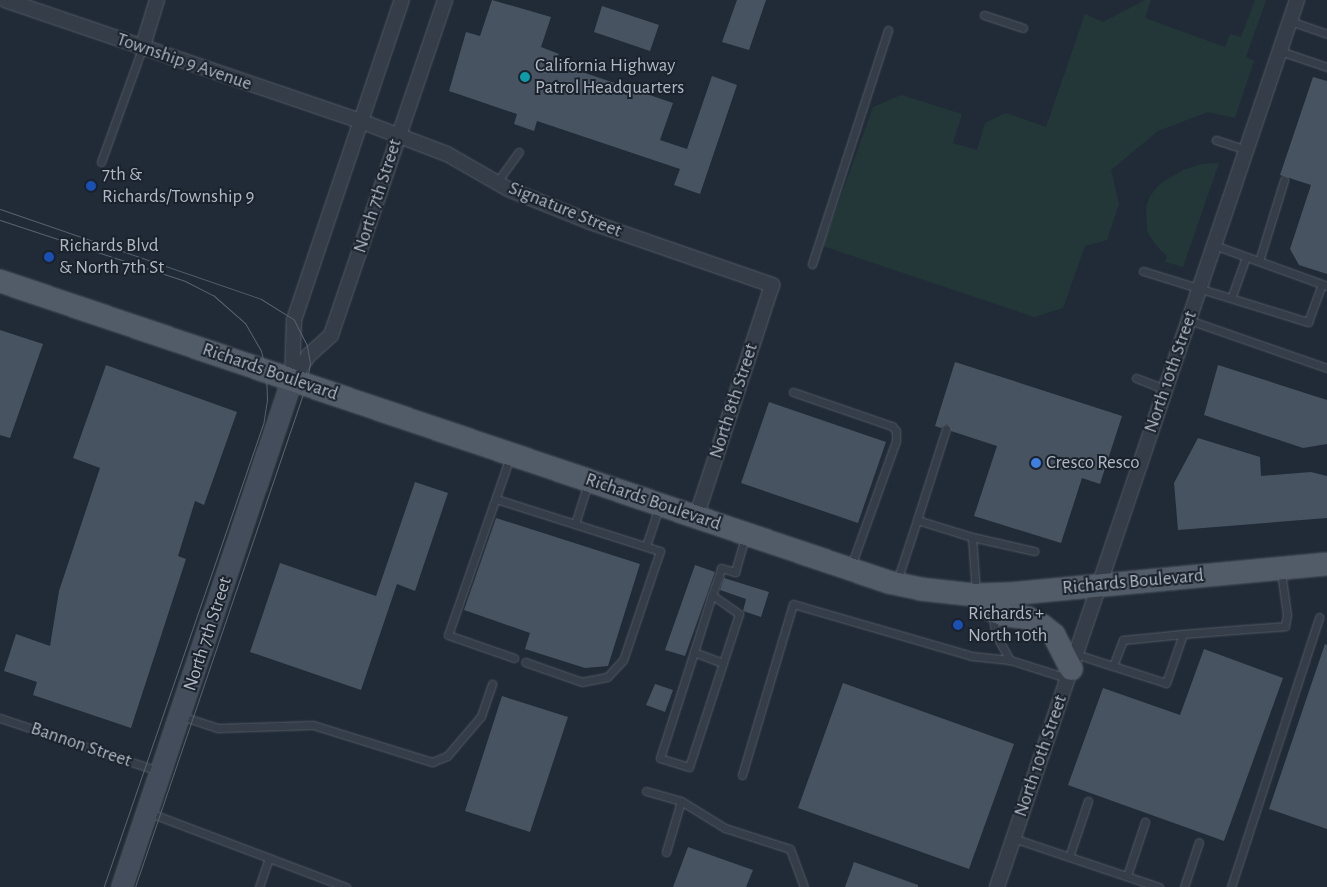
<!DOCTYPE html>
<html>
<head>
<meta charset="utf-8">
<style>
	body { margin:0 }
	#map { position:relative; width:1327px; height:887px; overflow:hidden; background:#212b37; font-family:"Alegreya Sans",sans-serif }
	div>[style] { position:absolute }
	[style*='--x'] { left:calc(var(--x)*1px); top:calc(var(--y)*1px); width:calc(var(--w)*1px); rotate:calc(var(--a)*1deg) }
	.green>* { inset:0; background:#233738 }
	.building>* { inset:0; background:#475361 }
	.roads { filter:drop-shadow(0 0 1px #525b65) drop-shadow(0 0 1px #525b65) }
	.lane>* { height:7px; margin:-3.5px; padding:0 3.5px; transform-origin:3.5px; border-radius:3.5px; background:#343d48 }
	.street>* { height:14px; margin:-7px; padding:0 7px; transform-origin:7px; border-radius:7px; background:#343d48 }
	.secondary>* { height:20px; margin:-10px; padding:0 10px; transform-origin:10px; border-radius:10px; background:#434d5b }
	.primary>* { height:22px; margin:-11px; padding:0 11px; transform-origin:11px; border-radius:11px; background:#525c68 }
	.tram>* { height:1px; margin:-0.5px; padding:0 0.5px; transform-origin:0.5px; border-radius:0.5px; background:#56626f }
	.dots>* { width:14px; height:14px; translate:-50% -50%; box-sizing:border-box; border:2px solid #1a222c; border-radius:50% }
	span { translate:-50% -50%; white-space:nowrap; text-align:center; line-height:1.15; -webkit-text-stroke:4px #1a222c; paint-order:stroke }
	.street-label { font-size:19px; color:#afb8c4 }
	.poi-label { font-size:19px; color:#afb8c4 }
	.left { translate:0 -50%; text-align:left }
</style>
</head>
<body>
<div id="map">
	<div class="green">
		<i style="clip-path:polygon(1145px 0,1151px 0,1145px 18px,1225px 47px,1230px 34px,1241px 37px,1255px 0,1266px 0,1246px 57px,1254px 61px,1235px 118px,1208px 112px,1158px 131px,1111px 170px,1119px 204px,1107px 240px,1085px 246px,1063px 308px,1034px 317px,823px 246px,873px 107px,901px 95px,962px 114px,953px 143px,977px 150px,985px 123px,1006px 113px,1046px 127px,1085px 14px,1103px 22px)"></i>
		<i style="clip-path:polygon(1219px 163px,1183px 267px,1165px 262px,1167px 256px,1156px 245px,1147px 231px,1146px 207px,1150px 196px,1160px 184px,1183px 170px,1202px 164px)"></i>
	</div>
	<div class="building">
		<i style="clip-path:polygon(492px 0,551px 17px,541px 47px,559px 54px,556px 63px,673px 103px,660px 140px,687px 149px,712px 76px,737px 85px,700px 194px,674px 185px,680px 169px,537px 121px,534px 131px,514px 124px,517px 114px,449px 91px,466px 32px,480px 36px)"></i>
		<i style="clip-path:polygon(737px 0,766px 0,749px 50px,722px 42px)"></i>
		<i style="clip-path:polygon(602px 6px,659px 25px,650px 51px,594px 32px)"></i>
		<i style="clip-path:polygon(1313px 77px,1327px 81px,1327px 274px,1299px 265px,1290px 249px,1311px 185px,1280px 175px)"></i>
		<i style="clip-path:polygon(0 330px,43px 344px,10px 438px,0 435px)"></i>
		<i style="clip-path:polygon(955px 362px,1122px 416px,1100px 484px,1082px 478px,1061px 543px,974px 516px,997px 446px,951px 431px,947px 424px,941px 428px,935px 426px)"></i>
		<i style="clip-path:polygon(106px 365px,237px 412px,204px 505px,195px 501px,178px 556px,186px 559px,131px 728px,33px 695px,37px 682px,4px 671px,16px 634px,50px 646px,59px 591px,100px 468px,73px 458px)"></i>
		<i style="clip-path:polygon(1218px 365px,1327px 400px,1327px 444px,1303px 448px,1204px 415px)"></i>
		<i style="clip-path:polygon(769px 402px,886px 442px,858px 523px,741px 483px)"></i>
		<i style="clip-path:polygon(1198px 438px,1260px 457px,1261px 476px,1311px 472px,1327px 476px,1327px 518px,1178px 530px,1174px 483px)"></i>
		<i style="clip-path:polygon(415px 482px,448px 493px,415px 591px,397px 584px,361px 690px,250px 652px,280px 563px,376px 596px)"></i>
		<i style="clip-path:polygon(496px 518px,640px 564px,608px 666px,585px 668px,525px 649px,530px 633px,464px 610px)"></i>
		<i style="clip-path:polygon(695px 565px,715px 572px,685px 656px,665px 650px)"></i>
		<i style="clip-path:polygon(724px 578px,769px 592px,761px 617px,743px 611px,746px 599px,720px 590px)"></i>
		<i style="clip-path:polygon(1325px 644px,1327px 645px,1327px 829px,1269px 809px)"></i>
		<i style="clip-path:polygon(1204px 649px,1283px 678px,1224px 841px,1068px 785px,1103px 688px,1180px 715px)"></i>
		<i style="clip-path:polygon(843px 683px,1014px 744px,969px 869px,798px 808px)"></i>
		<i style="clip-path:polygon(655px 684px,673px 690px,665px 712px,646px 705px)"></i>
		<i style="clip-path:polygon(502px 696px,568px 717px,530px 832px,465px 811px)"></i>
		<i style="clip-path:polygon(688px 847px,753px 870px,746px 887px,673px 887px)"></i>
		<i style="clip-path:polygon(854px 862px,918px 885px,918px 887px,845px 887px)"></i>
	</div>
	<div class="roads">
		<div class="lane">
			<i style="--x:984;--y:15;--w:41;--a:18.4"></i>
			<i style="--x:1290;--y:21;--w:39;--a:19"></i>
			<i style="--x:1280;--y:51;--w:50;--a:18.8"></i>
			<i style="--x:1216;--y:140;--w:32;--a:18"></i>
			<i style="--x:101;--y:162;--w:120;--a:-70.1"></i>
			<i style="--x:497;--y:182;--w:37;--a:-54"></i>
			<i style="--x:1214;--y:245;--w:120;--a:19.9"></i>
			<i style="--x:1259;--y:261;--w:85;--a:-72.8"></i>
			<i style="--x:812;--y:264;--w:246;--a:-72"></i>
			<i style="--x:1143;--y:271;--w:173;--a:17.2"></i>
			<i style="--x:1308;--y:322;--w:40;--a:-69.8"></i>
			<i style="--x:1232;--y:296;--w:41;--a:-70.3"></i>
			<i style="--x:1189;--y:320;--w:146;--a:19.2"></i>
			<i style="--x:1136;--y:378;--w:31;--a:21"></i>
			<i style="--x:793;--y:392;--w:105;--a:19"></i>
			<i style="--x:892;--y:426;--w:6;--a:51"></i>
			<i style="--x:896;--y:431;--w:10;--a:90"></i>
			<i style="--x:896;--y:441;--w:133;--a:109.8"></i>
			<i style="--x:510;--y:457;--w:188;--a:109.2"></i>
			<i style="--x:448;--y:635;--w:70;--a:19.2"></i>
			<i style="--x:496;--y:499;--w:172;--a:17.6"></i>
			<i style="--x:660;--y:551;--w:115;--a:108.7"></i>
			<i style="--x:623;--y:660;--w:23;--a:133"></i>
			<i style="--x:607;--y:677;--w:25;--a:169"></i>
			<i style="--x:582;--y:682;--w:60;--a:-160.7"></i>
			<i style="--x:917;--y:520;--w:96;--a:-72.3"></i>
			<i style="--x:575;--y:524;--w:43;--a:-72.4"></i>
			<i style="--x:646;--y:546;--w:41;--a:-71.6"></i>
			<i style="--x:897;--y:581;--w:64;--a:-71.8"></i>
			<i style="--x:917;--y:520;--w:58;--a:17.2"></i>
			<i style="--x:976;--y:592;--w:55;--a:-94.2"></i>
			<i style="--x:972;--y:537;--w:64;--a:12.7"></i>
			<i style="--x:712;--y:595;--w:33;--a:35"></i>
			<i style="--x:739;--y:614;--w:161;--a:108.1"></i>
			<i style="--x:689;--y:767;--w:30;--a:-163"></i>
			<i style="--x:660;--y:758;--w:111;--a:-72.2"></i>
			<i style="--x:694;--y:652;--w:60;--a:-72.5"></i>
			<i style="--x:712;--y:595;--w:20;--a:-70"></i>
			<i style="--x:719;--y:576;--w:8;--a:-76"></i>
			<i style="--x:721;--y:568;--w:15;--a:16"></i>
			<i style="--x:735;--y:572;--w:37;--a:-74"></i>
			<i style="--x:992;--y:614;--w:21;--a:79"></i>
			<i style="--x:996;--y:635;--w:29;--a:61"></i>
			<i style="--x:1183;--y:634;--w:52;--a:109.1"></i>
			<i style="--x:1166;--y:683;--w:56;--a:-162.2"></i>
			<i style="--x:1113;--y:666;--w:28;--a:-69"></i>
			<i style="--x:1123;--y:640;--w:60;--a:-5.7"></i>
			<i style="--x:1183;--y:634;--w:63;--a:-4.5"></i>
			<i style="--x:1246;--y:629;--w:39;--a:-4"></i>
			<i style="--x:1285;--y:626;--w:11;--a:-80"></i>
			<i style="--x:1287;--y:615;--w:44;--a:-97.8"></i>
			<i style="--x:694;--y:652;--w:31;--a:21"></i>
			<i style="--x:1076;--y:654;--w:39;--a:18"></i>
			<i style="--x:181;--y:716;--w:39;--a:18"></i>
			<i style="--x:218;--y:728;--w:95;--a:-1.8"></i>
			<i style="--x:313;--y:725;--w:125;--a:17.3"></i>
			<i style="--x:432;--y:762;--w:16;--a:-22"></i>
			<i style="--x:447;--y:756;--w:52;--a:-49.6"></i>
			<i style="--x:481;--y:716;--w:34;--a:-71"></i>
			<i style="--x:0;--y:718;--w:167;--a:18.5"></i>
			<i style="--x:742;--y:775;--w:178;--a:-73.4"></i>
			<i style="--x:793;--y:604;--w:186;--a:16.2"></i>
			<i style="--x:972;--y:656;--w:38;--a:6"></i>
			<i style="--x:1010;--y:660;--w:60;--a:17.5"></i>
			<i style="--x:646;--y:791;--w:36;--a:16"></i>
			<i style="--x:681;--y:801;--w:52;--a:31.5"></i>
			<i style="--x:725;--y:828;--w:68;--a:17.9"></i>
			<i style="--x:790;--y:849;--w:40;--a:69.8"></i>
			<i style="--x:150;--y:813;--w:210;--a:20.7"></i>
			<i style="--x:1013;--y:838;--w:154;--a:18.6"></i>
			<i style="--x:666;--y:852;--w:53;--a:-73.6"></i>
			<i style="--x:1069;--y:857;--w:59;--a:-71.3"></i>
			<i style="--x:1127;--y:876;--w:57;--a:-71.6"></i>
			<i style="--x:259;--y:887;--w:31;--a:-71"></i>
			<i style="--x:1184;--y:887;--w:47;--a:-71.6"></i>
			<i style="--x:1231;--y:887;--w:284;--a:-71.9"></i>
		</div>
		<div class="street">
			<i style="--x:5;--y:0;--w:378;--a:18.8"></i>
			<i style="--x:363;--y:122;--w:90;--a:20.9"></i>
			<i style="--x:447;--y:154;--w:70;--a:29.8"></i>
			<i style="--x:508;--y:189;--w:88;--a:21.9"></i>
			<i style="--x:590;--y:222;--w:193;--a:19.1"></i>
			<i style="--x:772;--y:285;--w:244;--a:108.1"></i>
			<i style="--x:142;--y:49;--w:51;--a:-73"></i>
			<i style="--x:292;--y:380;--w:30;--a:-56"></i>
			<i style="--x:309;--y:355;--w:30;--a:-42"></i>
			<i style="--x:331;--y:335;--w:354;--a:-71.2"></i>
			<i style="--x:292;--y:380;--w:60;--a:-88.1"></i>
			<i style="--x:294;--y:320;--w:338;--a:-71.4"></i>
			<i style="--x:997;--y:887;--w:936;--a:-71.31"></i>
		</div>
		<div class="secondary">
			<i style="--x:122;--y:887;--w:535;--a:-71.46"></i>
		</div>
		<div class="primary">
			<i style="--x:0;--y:281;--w:938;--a:18.72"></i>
			<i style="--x:888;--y:582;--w:33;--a:12"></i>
			<i style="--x:920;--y:589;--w:55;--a:6.2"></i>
			<i style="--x:975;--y:595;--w:34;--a:-2"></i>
			<i style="--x:1009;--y:594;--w:319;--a:-5.4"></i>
			<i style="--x:975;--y:595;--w:22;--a:43"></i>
			<i style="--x:991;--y:610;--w:15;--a:20"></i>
			<i style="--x:1005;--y:615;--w:23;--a:7"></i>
			<i style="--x:1028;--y:618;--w:17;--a:28"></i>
			<i style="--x:1043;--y:626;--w:14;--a:39"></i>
			<i style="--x:1054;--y:635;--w:38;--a:63"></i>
		</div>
	</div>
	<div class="tram">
		<i style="--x:0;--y:209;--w:276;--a:19"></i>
		<i style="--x:261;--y:299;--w:39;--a:32"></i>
		<i style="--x:294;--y:320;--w:29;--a:63"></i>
		<i style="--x:307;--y:346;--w:17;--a:80"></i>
		<i style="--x:310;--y:363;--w:22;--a:100"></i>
		<i style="--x:306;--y:385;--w:530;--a:108.81"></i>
		<i style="--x:0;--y:220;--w:195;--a:18.2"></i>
		<i style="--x:185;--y:281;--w:31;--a:27"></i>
		<i style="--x:213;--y:295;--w:43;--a:41.2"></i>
		<i style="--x:245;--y:323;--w:32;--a:60"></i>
		<i style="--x:261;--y:351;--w:21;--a:76"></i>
		<i style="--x:266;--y:371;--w:29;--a:88"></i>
		<i style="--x:267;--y:400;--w:24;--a:99"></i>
		<i style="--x:263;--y:424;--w:490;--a:109"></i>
	</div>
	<div class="dots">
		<i style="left:525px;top:77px;background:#0f9aa8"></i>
		<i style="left:91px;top:186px;background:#1a4fb4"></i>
		<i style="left:49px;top:257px;background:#1a4fb4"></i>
		<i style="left:1036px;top:463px;background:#3f7fe0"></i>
		<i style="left:958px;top:625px;background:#1a4fb4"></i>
	</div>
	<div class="street-label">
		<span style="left:184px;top:62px;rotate:19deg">Township 9 Avenue</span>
		<span style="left:378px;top:196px;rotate:-72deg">North 7th Street</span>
		<span style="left:565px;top:210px;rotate:22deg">Signature Street</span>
		<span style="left:270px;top:372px;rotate:19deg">Richards Boulevard</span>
		<span style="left:1171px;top:372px;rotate:-71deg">North 10th Street</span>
		<span style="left:734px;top:401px;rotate:-72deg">North 8th Street</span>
		<span style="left:653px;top:502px;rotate:19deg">Richards Boulevard</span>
		<span style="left:1133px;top:582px;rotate:-5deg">Richards Boulevard</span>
		<span style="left:208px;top:634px;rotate:-72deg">North 7th Street</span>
		<span style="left:81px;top:745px;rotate:19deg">Bannon Street</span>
		<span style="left:1041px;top:756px;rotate:-71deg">North 10th Street</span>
	</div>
	<div class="poi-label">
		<span class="left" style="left:535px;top:77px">California Highway<br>Patrol Headquarters</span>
		<span class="left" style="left:102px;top:186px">7th &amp;<br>Richards/Township 9</span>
		<span class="left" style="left:59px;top:257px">Richards Blvd<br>&amp; North 7th St</span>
		<span class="left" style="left:1046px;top:463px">Cresco Resco</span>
		<span class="left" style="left:968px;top:625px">Richards +<br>North 10th</span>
	</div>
</div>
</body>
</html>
